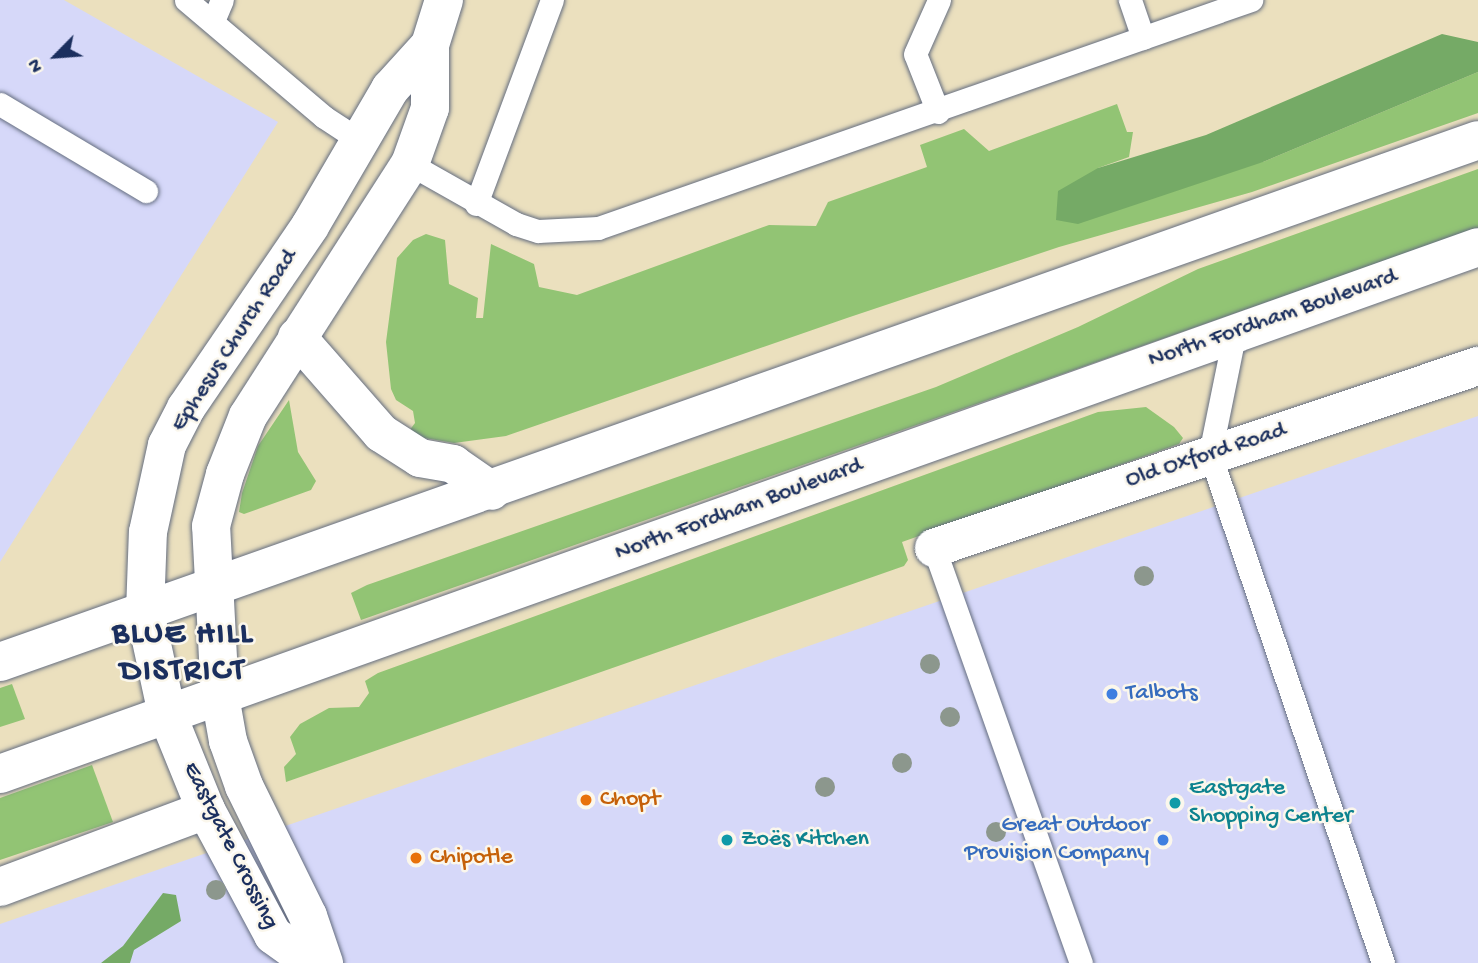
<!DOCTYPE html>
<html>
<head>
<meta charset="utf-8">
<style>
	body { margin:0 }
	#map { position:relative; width:1478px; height:963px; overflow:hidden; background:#ebe0be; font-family:"Gochi Hand",sans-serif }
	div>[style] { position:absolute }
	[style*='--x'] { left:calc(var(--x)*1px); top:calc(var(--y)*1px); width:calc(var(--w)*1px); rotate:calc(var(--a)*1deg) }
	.built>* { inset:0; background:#d6d8f9 }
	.green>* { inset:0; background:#92c474 }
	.forest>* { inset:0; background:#75aa66 }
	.roads { filter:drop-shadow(0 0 2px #646d80) drop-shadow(0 0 2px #646d80) }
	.lane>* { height:23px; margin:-11.5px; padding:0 11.5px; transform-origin:11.5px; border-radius:11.5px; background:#fff }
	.street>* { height:38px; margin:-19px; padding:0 19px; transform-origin:19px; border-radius:19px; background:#fff }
	.secondary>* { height:38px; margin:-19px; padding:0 19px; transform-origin:19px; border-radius:19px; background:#fff }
	.highway>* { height:38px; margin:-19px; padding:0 19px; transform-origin:19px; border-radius:19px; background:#fff }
	.trees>* { width:20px; height:20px; margin:-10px; border-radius:50%; background:#8c978d }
	.dots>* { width:19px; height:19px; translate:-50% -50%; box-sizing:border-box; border:4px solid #fbf7ec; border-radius:50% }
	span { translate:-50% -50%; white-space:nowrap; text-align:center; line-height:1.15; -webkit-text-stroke:5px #fbf7ec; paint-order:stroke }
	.street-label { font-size:24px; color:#1b2f5e }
	.shop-label { font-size:24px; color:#366cbe }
	.left { translate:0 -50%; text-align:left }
	.right { translate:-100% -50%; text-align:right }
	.culture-label { font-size:24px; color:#0d838f }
	.food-label { font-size:24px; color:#c56008 }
	.district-label { font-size:32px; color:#1b2f5e; font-weight:700; letter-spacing:2px }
	.north { position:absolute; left:21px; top:21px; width:70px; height:70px; -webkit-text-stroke:5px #fbf7ec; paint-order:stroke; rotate:245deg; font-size:19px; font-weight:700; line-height:28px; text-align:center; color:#1b2f5e }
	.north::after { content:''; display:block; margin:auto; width:24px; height:32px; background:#1b2f5e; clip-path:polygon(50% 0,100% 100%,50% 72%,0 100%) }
</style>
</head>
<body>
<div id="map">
	<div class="built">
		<i style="clip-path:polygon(0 0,64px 0,278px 122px,0 562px)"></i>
		<i style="clip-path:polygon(1478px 416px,1478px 963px,0 963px,0 924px)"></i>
	</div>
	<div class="green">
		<i style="clip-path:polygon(1478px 72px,1478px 113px,1252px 192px,1059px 247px,847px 318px,506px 436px,454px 443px,418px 437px,409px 431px,415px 423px,413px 411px,396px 400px,391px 389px,386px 342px,397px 258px,413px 240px,426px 234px,445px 240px,449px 284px,478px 298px,476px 318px,483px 318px,491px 244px,534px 264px,539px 287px,577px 295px,769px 225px,816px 226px,828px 202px,927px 167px,920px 145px,964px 129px,989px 151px,1117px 104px,1127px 132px,1133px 132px,1129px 157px,1098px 168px,1263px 162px)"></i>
		<i style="clip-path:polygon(1478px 169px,1478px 228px,361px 620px,351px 593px,367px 585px,936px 387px,1078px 327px,1198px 269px)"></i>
		<i style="clip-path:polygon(289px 400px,298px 452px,316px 481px,311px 490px,244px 514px,239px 512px,242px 493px,258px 446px)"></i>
		<i style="clip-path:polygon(1146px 407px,1174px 427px,1183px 438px,1179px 444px,902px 542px,908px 560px,904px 566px,286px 782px,284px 767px,296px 754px,290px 737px,300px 724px,329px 708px,359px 707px,369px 693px,365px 681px,378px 673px,1098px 412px)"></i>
		<i style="clip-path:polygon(12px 684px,25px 719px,0 727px,0 688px)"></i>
		<i style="clip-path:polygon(92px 765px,113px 822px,0 860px,0 798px)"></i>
	</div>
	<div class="forest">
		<i style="clip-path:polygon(1442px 34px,1478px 42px,1478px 72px,1263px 162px,1078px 224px,1056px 220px,1058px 191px,1098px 168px,1206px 135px)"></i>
		<i style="clip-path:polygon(163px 893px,176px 895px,181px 921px,134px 950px,130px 963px,101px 963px,123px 946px)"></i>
	</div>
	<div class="roads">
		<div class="lane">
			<i style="--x:186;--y:0;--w:181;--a:40.3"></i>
			<i style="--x:324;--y:117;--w:45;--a:33.3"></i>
			<i style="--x:1130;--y:0;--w:40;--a:71.1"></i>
			<i style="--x:213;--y:21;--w:23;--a:-67"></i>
			<i style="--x:0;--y:104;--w:170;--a:30.8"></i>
			<i style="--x:938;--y:112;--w:62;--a:-111.6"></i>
			<i style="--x:915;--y:54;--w:59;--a:-66"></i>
			<i style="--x:410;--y:164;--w:122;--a:29.5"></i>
			<i style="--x:516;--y:224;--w:23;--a:18"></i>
			<i style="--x:538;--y:231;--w:60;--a:-2.9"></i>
			<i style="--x:598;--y:228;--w:692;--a:-19.25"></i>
			<i style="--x:476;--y:204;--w:218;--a:-69.6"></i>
			<i style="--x:1235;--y:331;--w:126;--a:101.5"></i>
			<i style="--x:1210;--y:454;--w:538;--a:71.23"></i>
			<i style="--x:934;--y:548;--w:440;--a:70.5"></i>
		</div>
		<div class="street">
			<i style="--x:934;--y:548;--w:574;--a:-18.5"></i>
			<i style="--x:220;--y:696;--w:46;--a:79.9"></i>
			<i style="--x:228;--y:741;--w:48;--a:70.4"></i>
			<i style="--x:244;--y:786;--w:145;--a:63.8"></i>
			<i style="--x:308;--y:916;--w:50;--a:71.2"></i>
			<i style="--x:167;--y:714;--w:104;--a:67.9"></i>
			<i style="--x:206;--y:810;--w:142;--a:61.8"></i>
			<i style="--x:273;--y:935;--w:48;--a:35.7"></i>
			<i style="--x:0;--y:887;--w:220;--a:-20.5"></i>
		</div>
		<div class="secondary">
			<i style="--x:297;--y:337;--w:128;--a:48.8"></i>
			<i style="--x:381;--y:433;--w:46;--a:32.7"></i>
			<i style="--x:420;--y:458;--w:34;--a:10"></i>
			<i style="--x:453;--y:464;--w:47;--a:34.7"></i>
			<i style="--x:220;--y:696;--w:170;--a:-93"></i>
			<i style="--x:211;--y:526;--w:54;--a:-74.9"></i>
			<i style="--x:225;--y:474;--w:62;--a:-68.4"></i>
			<i style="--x:248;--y:416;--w:300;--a:-57.3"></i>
			<i style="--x:410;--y:164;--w:59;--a:-70.3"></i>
			<i style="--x:430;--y:108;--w:63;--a:-90"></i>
			<i style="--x:430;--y:45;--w:47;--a:-72.7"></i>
			<i style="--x:167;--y:714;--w:104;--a:-102.2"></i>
			<i style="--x:145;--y:612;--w:80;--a:-87.9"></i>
			<i style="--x:148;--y:532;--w:89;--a:-77.7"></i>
			<i style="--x:167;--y:445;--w:42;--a:-62.8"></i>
			<i style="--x:186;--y:408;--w:220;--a:-55.7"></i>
			<i style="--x:310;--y:226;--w:159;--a:-59.7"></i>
			<i style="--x:390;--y:89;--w:59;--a:-47.7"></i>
		</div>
		<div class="highway">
			<i style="--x:0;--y:662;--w:1567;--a:-19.45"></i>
			<i style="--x:0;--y:774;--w:1569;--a:-19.62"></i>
		</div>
	</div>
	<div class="trees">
		<i style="left:1144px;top:576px"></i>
		<i style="left:930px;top:664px"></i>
		<i style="left:950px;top:717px"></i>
		<i style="left:902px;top:763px"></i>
		<i style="left:825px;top:787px"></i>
		<i style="left:996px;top:832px"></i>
		<i style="left:216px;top:890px"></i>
	</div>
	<div class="dots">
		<i style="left:1112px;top:694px;background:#3f7fe0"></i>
		<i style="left:586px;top:800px;background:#e8710a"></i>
		<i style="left:1175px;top:803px;background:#0f9aa8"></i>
		<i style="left:727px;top:840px;background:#0f9aa8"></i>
		<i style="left:1163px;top:840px;background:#3f7fe0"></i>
		<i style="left:416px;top:858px;background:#e8710a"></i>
	</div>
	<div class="street-label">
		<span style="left:1273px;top:319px;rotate:-19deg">North Fordham Boulevard</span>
		<span style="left:235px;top:341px;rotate:-57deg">Ephesus Church Road</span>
		<span style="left:1206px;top:456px;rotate:-18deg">Old Oxford Road</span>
		<span style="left:739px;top:510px;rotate:-20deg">North Fordham Boulevard</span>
		<span style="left:230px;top:846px;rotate:63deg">Eastgate Crossing</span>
	</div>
	<div class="shop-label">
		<span class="left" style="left:1126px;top:694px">Talbots</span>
		<span class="right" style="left:1149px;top:840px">Great Outdoor<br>Provision Company</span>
	</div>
	<div class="culture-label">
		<span class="left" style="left:1189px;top:803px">Eastgate<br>Shopping Center</span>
		<span class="left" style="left:741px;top:840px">Zoës Kitchen</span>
	</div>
	<div class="food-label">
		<span class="left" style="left:600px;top:800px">Chopt</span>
		<span class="left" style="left:430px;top:858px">Chipotle</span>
	</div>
	<div class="district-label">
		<span style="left:183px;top:654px">BLUE HILL<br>DISTRICT</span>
	</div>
	<div class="north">N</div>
</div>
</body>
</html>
